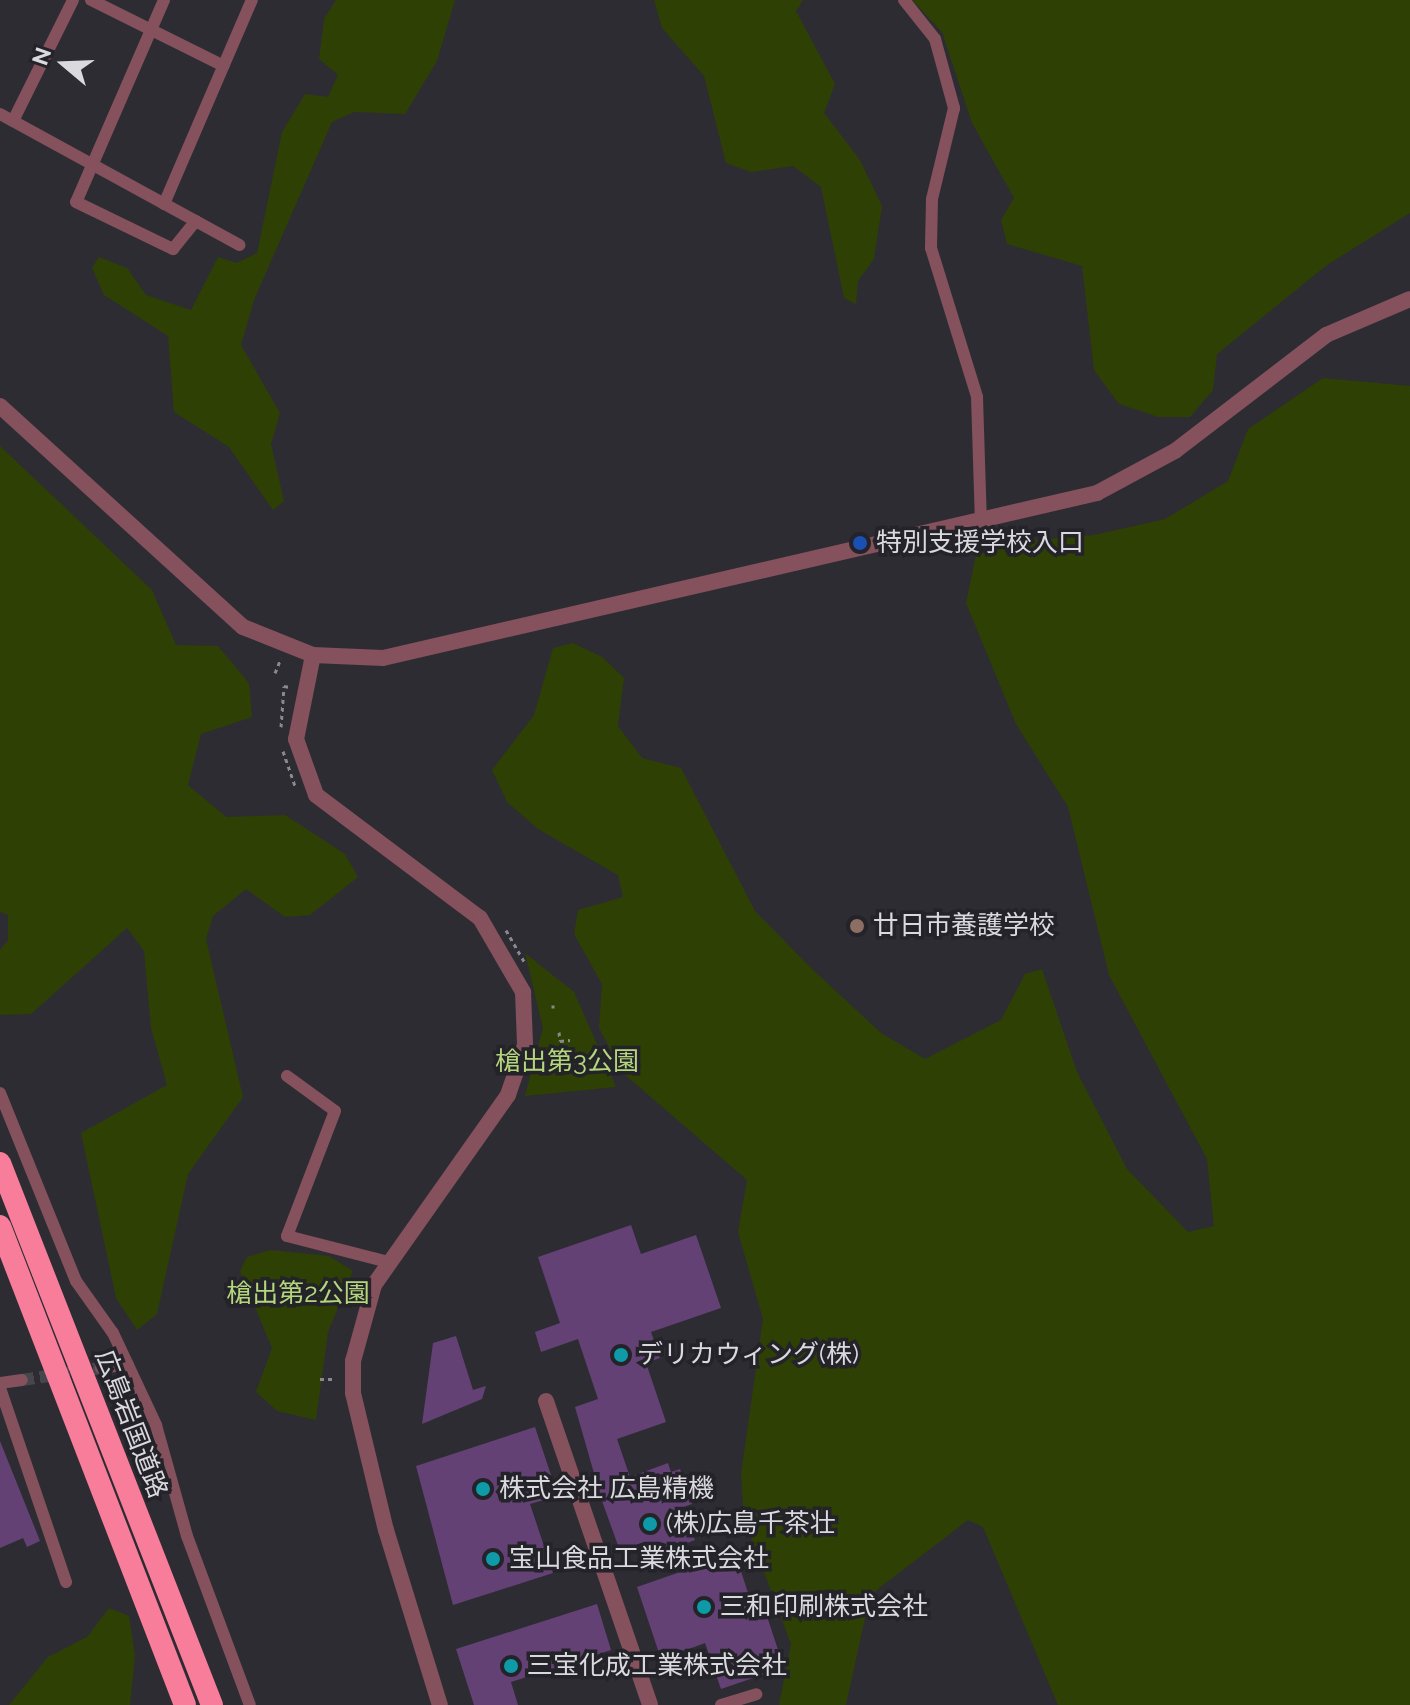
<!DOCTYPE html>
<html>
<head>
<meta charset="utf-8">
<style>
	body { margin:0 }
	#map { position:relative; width:1410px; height:1705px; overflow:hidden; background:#2d2c33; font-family:Raleway,"Noto Sans JP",sans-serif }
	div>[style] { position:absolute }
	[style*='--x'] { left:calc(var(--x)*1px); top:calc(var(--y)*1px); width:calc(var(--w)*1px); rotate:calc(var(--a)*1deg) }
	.green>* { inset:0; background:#2e4003 }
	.building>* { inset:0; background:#644175 }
	.minor-tunnel>* { height:12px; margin-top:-6px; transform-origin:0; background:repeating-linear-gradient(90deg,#47464d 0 12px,transparent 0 18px) }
	.path>* { height:3px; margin-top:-1.5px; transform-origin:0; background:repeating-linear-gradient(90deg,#8a898f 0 4px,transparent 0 8px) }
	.minor>* { height:12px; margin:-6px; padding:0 6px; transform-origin:6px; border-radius:6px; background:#84515c }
	.tertiary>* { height:16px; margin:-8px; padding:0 8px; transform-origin:8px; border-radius:8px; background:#84515c }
	.motorway>* { height:22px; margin:-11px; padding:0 11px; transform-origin:11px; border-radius:11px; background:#f87d9a }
	.dots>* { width:22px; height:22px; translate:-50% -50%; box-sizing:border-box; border:4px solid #232329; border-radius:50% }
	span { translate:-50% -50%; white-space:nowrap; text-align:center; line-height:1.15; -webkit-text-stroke:7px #232329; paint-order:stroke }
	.poi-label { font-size:26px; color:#dad9de }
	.left { translate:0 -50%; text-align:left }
	.park-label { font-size:26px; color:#b4d67c }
	.street-label { font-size:26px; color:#dad9de }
	.north { position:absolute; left:24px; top:24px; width:80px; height:80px; -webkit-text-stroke:6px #232329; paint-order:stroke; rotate:289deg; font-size:22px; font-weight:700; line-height:32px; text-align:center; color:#dad9de }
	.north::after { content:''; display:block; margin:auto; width:28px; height:36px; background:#dad9de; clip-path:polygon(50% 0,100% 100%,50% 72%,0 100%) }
</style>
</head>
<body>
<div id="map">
	<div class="green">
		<i style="clip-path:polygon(336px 0,455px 0,437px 61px,405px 114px,354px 112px,332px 122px,254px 300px,241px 345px,280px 413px,271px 444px,284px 501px,273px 510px,229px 447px,174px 412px,168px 336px,104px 295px,92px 268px,99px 257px,127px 268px,146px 295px,191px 310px,218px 257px,237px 263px,257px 253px,282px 132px,305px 94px,328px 97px,338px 75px,319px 59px,324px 19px)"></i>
		<i style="clip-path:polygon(654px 0,803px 0,796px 11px,835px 84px,824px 113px,860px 160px,882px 206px,874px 259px,858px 281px,856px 304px,844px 298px,821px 187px,793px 166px,751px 172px,726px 163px,704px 76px,662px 28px)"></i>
		<i style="clip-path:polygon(912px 0,1410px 0,1410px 213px,1327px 265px,1217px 354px,1213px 390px,1190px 417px,1158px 417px,1119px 404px,1094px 370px,1082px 266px,1007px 244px,1001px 220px,1014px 198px,972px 123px,942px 32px)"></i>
		<i style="clip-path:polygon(1323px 378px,1410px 386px,1410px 1705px,1058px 1705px,983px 1527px,968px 1520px,870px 1595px,846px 1705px,779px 1705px,791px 1644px,744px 1519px,741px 1474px,763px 1319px,738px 1232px,747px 1180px,623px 1073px,599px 1028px,602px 984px,574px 934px,578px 910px,623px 897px,618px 875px,538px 829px,507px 802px,492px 770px,534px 715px,553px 648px,573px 643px,602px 657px,624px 678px,618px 726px,642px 758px,681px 768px,755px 911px,812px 969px,881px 1033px,925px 1059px,1001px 1020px,1025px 974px,1042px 969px,1077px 1072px,1127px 1169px,1188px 1232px,1214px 1226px,1207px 1159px,1109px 975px,1068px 807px,1016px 724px,966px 603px,976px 555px,994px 543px,1094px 535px,1165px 519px,1228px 481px,1248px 429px)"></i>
		<i style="clip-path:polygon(0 446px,152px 590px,176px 645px,218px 646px,249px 683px,252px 717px,201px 734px,188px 785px,226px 817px,285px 815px,345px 854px,358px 877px,310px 915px,285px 917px,246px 889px,213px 916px,206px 939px,243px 1097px,188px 1174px,157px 1314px,137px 1330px,116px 1298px,81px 1133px,167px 1085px,151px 1028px,144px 951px,127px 928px,31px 1014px,0 1015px,0 950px,8px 940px,8px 915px,0 912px)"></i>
		<i style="clip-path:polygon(525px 953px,574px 992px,616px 1087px,525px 1096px,543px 1028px)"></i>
		<i style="clip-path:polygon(270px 1250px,329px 1256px,353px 1271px,328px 1332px,316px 1420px,277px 1411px,256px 1392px,272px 1348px,240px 1271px,247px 1257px)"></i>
		<i style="clip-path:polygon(109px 1608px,129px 1616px,135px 1656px,130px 1705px,9px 1705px,48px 1657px,87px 1637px)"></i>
	</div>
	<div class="building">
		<i style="clip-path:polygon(631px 1225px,641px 1254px,696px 1235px,721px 1308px,651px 1332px,660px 1358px,646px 1363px,666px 1422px,617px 1439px,630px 1477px,668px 1463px,671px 1472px,680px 1469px,692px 1504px,683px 1507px,695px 1540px,649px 1557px,644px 1542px,620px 1551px,602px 1501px,575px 1407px,598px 1399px,578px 1339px,541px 1352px,535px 1332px,560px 1323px,538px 1257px)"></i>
		<i style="clip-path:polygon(456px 1336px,473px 1390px,486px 1386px,482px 1399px,422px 1424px,433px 1343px)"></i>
		<i style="clip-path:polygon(535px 1427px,551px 1475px,540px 1479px,547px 1499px,530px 1504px,553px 1573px,453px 1605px,416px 1466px)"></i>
		<i style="clip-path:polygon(0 1441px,40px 1541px,27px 1547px,23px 1538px,0 1548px)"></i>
		<i style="clip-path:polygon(735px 1553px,750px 1599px,760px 1595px,781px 1659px,776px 1670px,721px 1689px,705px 1643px,661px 1659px,637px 1587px)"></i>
		<i style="clip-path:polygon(597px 1604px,611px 1650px,511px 1682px,518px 1705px,474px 1705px,456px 1649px)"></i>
	</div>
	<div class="minor-tunnel">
		<i style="--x:22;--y:1380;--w:80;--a:-8.6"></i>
	</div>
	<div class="path">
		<i style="--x:275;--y:673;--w:16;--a:-68"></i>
		<i style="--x:281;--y:727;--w:41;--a:-85.8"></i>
		<i style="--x:284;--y:686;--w:6;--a:9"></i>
		<i style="--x:283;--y:751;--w:39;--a:71"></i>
		<i style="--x:506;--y:930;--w:36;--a:60"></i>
		<i style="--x:553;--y:1005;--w:3;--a:90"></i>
		<i style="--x:559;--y:1032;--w:9;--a:84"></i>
		<i style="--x:560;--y:1041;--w:10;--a:-6"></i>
		<i style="--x:320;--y:1379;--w:16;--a:0"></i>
	</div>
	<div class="minor">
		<i style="--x:91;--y:0;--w:148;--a:26.4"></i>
		<i style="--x:164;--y:0;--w:220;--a:113.5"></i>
		<i style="--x:76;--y:202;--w:108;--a:25.9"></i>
		<i style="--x:173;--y:249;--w:36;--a:-51"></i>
		<i style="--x:904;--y:0;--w:50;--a:51.5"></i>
		<i style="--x:935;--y:39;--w:72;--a:74.6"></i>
		<i style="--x:954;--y:108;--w:94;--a:103.6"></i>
		<i style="--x:932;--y:199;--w:49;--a:91.2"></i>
		<i style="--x:931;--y:248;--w:156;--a:72.8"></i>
		<i style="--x:977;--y:397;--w:127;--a:88.2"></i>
		<i style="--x:0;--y:114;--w:273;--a:28.7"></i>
		<i style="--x:13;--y:121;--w:135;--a:-63.6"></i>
		<i style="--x:164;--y:204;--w:222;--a:-66.7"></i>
		<i style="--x:287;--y:1076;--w:59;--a:36.1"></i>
		<i style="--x:335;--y:1111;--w:134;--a:111"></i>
		<i style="--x:287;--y:1236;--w:104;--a:14.4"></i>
		<i style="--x:0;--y:1093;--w:203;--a:68"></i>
		<i style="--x:76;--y:1281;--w:64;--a:54.6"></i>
		<i style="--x:113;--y:1333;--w:102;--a:64.9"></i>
		<i style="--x:156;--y:1425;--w:115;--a:74.4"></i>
		<i style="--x:187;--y:1536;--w:180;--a:69.6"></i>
		<i style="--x:101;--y:1368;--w:27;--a:-8"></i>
		<i style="--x:0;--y:1383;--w:22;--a:-8"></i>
		<i style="--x:0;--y:1388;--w:205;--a:71.2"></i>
		<i style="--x:721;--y:1705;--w:37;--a:-17"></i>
	</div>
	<div class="tertiary">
		<i style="--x:0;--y:406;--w:328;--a:42.3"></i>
		<i style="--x:243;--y:627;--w:75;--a:21.8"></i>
		<i style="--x:313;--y:655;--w:70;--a:2.5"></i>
		<i style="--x:383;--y:658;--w:733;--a:-13.01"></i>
		<i style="--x:1097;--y:493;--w:89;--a:-28.3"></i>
		<i style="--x:1175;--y:451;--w:190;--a:-37.5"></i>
		<i style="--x:1326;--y:335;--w:91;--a:-23.2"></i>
		<i style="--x:313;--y:655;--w:86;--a:101.4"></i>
		<i style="--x:296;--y:739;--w:59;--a:70.3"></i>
		<i style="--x:316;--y:795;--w:205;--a:36.9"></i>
		<i style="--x:480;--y:918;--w:86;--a:59.8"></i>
		<i style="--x:523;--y:992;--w:53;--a:87.8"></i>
		<i style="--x:525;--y:1045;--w:53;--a:108.8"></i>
		<i style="--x:508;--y:1095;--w:232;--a:125.2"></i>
		<i style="--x:374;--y:1285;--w:79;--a:105.4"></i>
		<i style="--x:353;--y:1361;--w:32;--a:90"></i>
		<i style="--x:353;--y:1393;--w:141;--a:76.5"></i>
		<i style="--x:386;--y:1530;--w:183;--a:72.9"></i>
		<i style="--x:546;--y:1401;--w:321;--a:71.1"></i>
	</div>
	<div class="motorway">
		<i style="--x:0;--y:1163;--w:582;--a:68.64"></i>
		<i style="--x:0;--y:1226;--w:513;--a:68.88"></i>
	</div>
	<div class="dots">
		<i style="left:860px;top:543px;background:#1a4fb4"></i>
		<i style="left:857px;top:926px;background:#8d6e63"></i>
		<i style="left:621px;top:1355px;background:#0f9aa8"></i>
		<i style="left:483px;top:1489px;background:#0f9aa8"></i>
		<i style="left:650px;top:1524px;background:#0f9aa8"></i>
		<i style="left:493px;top:1559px;background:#0f9aa8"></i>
		<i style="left:704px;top:1607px;background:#0f9aa8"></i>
		<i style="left:511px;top:1666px;background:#0f9aa8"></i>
	</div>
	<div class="poi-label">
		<span class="left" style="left:876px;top:543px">特別支援学校入口</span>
		<span class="left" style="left:873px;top:926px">廿日市養護学校</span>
		<span class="left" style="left:637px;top:1355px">デリカウィング(株)</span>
		<span class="left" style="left:499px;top:1489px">株式会社 広島精機</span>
		<span class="left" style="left:666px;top:1524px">(株)広島千茶壮</span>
		<span class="left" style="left:509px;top:1559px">宝山食品工業株式会社</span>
		<span class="left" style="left:720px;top:1607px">三和印刷株式会社</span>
		<span class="left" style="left:527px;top:1666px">三宝化成工業株式会社</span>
	</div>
	<div class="park-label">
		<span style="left:567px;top:1062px">槍出第3公園</span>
		<span style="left:298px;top:1294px">槍出第2公園</span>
	</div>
	<div class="street-label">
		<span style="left:131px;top:1424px;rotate:69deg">広島岩国道路</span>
	</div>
	<div class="north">N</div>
</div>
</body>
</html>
